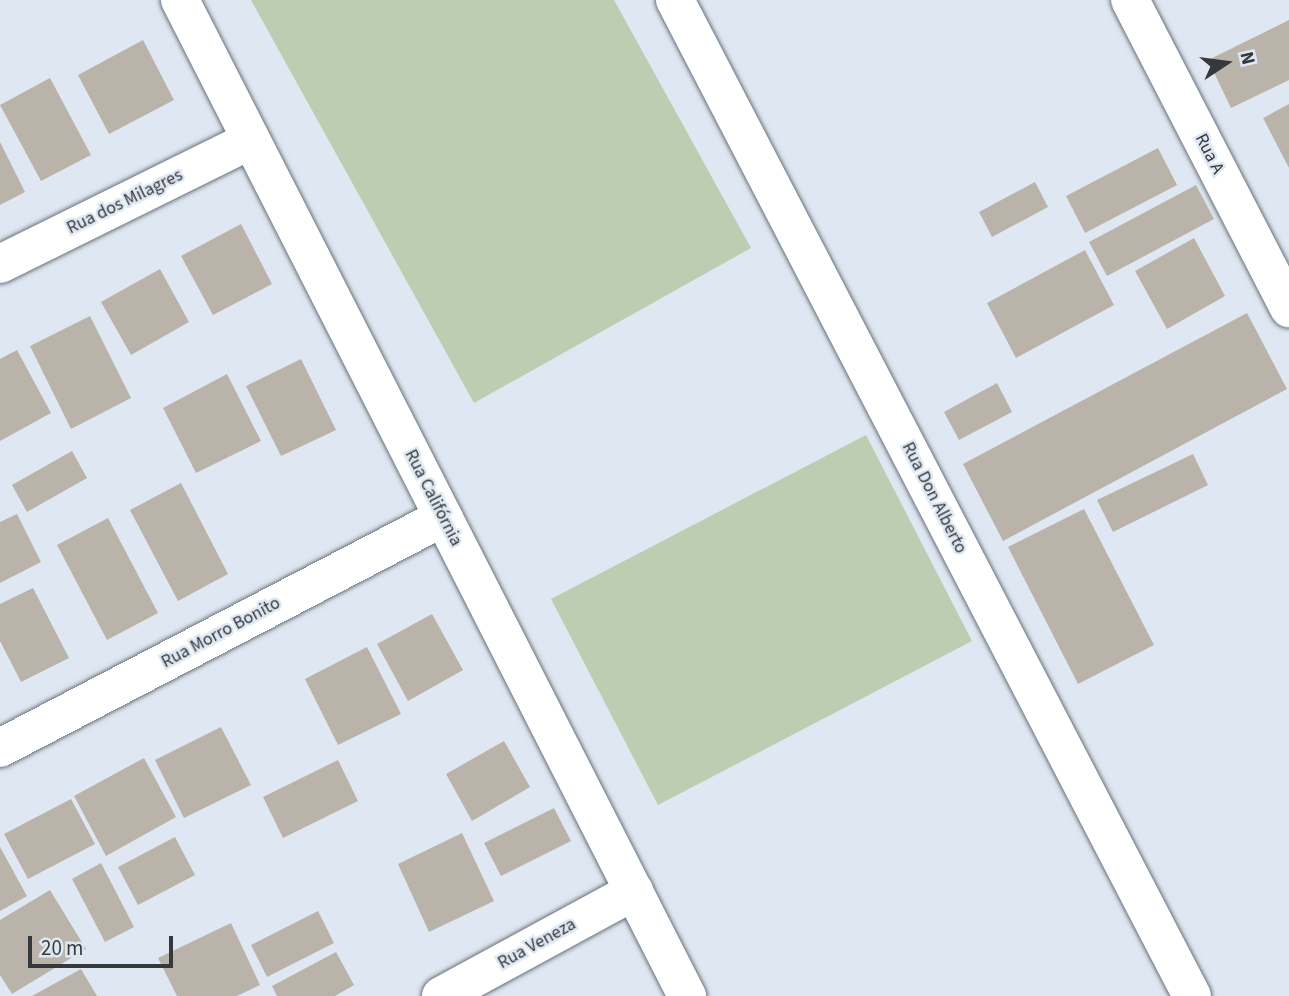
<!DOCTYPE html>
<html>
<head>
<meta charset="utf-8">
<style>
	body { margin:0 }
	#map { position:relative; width:1289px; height:996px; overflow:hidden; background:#dfe8f2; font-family:"Source Sans 3",sans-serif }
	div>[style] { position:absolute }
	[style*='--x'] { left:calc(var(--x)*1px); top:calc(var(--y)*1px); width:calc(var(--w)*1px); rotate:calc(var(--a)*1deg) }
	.green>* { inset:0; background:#bbceb1 }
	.building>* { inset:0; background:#bab3a9 }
	.roads { filter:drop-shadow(0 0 2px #6a717a) drop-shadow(0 0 2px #6a717a) }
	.street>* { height:38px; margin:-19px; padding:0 19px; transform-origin:19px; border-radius:19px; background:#fff }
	span { translate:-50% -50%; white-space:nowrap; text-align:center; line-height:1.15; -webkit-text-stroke:5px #dfe8f2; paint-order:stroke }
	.street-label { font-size:18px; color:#35393c }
	.north { position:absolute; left:1191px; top:28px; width:70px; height:70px; -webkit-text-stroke:5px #dfe8f2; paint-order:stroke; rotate:77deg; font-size:19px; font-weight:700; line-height:28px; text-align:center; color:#35393c }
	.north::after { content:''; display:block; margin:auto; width:24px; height:32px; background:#35393c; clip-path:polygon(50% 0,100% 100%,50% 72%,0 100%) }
	.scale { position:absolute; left:28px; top:936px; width:145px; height:32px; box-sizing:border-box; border:4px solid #35393c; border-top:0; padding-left:9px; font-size:21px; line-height:24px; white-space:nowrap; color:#35393c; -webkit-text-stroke:5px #dfe8f2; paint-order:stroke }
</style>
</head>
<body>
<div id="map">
	<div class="green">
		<i style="clip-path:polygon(251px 0,614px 0,751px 248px,474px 403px)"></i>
		<i style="clip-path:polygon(866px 435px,972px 641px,658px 805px,551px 599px)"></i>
	</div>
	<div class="building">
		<i style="clip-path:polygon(1289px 20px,1289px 80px,1231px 108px,1208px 60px)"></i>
		<i style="clip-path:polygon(143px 40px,174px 100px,109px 134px,78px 75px)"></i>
		<i style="clip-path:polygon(50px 78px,91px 155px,41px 181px,0 105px)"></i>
		<i style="clip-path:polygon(1289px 104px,1289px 168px,1263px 118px)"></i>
		<i style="clip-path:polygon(0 142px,25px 192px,0 205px)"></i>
		<i style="clip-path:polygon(1158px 148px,1177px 185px,1085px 233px,1066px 196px)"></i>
		<i style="clip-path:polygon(1035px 182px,1048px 207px,992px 237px,979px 212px)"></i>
		<i style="clip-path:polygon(1196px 185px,1214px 219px,1107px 276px,1089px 242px)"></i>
		<i style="clip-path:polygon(241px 224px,272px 284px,213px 315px,181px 256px)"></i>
		<i style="clip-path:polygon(1194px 238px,1225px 296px,1167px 329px,1135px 271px)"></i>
		<i style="clip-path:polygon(1085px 250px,1114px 305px,1016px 358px,987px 303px)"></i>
		<i style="clip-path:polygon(160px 269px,189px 322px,131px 355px,101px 302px)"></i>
		<i style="clip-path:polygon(1247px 313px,1287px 389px,1003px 541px,963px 464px)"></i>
		<i style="clip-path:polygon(90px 316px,131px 398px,71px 429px,30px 346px)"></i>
		<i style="clip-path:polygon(17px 350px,51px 413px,0 441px,0 359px)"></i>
		<i style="clip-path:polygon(301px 359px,336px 430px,281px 456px,246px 386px)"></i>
		<i style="clip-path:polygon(227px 374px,261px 441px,196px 473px,163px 408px)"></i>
		<i style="clip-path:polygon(997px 383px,1012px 412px,959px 440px,944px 412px)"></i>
		<i style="clip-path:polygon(72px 451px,87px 478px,27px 512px,12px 485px)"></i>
		<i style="clip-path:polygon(1193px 454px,1208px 485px,1113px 532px,1097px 500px)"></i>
		<i style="clip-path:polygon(181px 483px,228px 574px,178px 601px,130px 510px)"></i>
		<i style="clip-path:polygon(1084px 509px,1154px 645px,1078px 684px,1008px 547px)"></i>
		<i style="clip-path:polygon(17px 514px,41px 562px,0 583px,0 522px)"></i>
		<i style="clip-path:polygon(108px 518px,158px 613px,107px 640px,57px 545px)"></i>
		<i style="clip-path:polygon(33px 588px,69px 658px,21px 682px,0 641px,0 604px)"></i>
		<i style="clip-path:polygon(432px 614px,463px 670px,408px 701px,377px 644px)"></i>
		<i style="clip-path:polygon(367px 647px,401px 714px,338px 745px,305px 679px)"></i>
		<i style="clip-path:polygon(221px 727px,251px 785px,184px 818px,155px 760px)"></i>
		<i style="clip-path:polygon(504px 741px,530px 787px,472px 821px,446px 774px)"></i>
		<i style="clip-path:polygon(144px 758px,176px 817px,106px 856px,74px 796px)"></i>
		<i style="clip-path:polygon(338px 760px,358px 801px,283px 838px,263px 797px)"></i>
		<i style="clip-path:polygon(71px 799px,95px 844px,28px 879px,4px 834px)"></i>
		<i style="clip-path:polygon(554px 808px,571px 841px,501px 876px,484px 843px)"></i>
		<i style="clip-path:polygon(462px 833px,494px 901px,429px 932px,398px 864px)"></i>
		<i style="clip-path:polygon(175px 837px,195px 875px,138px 905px,118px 867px)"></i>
		<i style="clip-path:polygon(0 847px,27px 896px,0 911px)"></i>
		<i style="clip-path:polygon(101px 863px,134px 927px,105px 942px,72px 879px)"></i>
		<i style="clip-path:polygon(50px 890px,86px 949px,12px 994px,0 975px,0 920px)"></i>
		<i style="clip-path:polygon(318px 911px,334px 943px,267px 977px,251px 945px)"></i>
		<i style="clip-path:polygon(231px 923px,260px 985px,237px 996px,177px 996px,158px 958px)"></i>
		<i style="clip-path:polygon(336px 952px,354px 985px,335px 996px,277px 996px,272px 986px)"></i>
		<i style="clip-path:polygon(81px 969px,97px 996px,32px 996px)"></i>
	</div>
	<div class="roads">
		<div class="street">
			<i style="--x:180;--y:0;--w:1118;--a:63.02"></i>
			<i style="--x:675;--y:0;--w:1122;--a:62.57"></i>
			<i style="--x:1130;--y:0;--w:347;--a:62.7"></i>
			<i style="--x:0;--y:264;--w:280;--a:-26.3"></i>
			<i style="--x:0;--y:748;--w:500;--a:-27.5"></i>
			<i style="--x:441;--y:996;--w:220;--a:-28.5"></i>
		</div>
	</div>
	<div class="street-label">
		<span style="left:1209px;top:154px;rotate:63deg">Rua A</span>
		<span style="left:125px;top:202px;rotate:-26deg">Rua dos Milagres</span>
		<span style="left:433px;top:498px;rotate:63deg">Rua Califórnia</span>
		<span style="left:934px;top:498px;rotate:63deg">Rua Don Alberto</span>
		<span style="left:221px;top:633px;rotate:-28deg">Rua Morro Bonito</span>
		<span style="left:537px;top:944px;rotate:-29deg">Rua Veneza</span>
	</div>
	<div class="north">N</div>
	<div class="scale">20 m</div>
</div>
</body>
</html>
